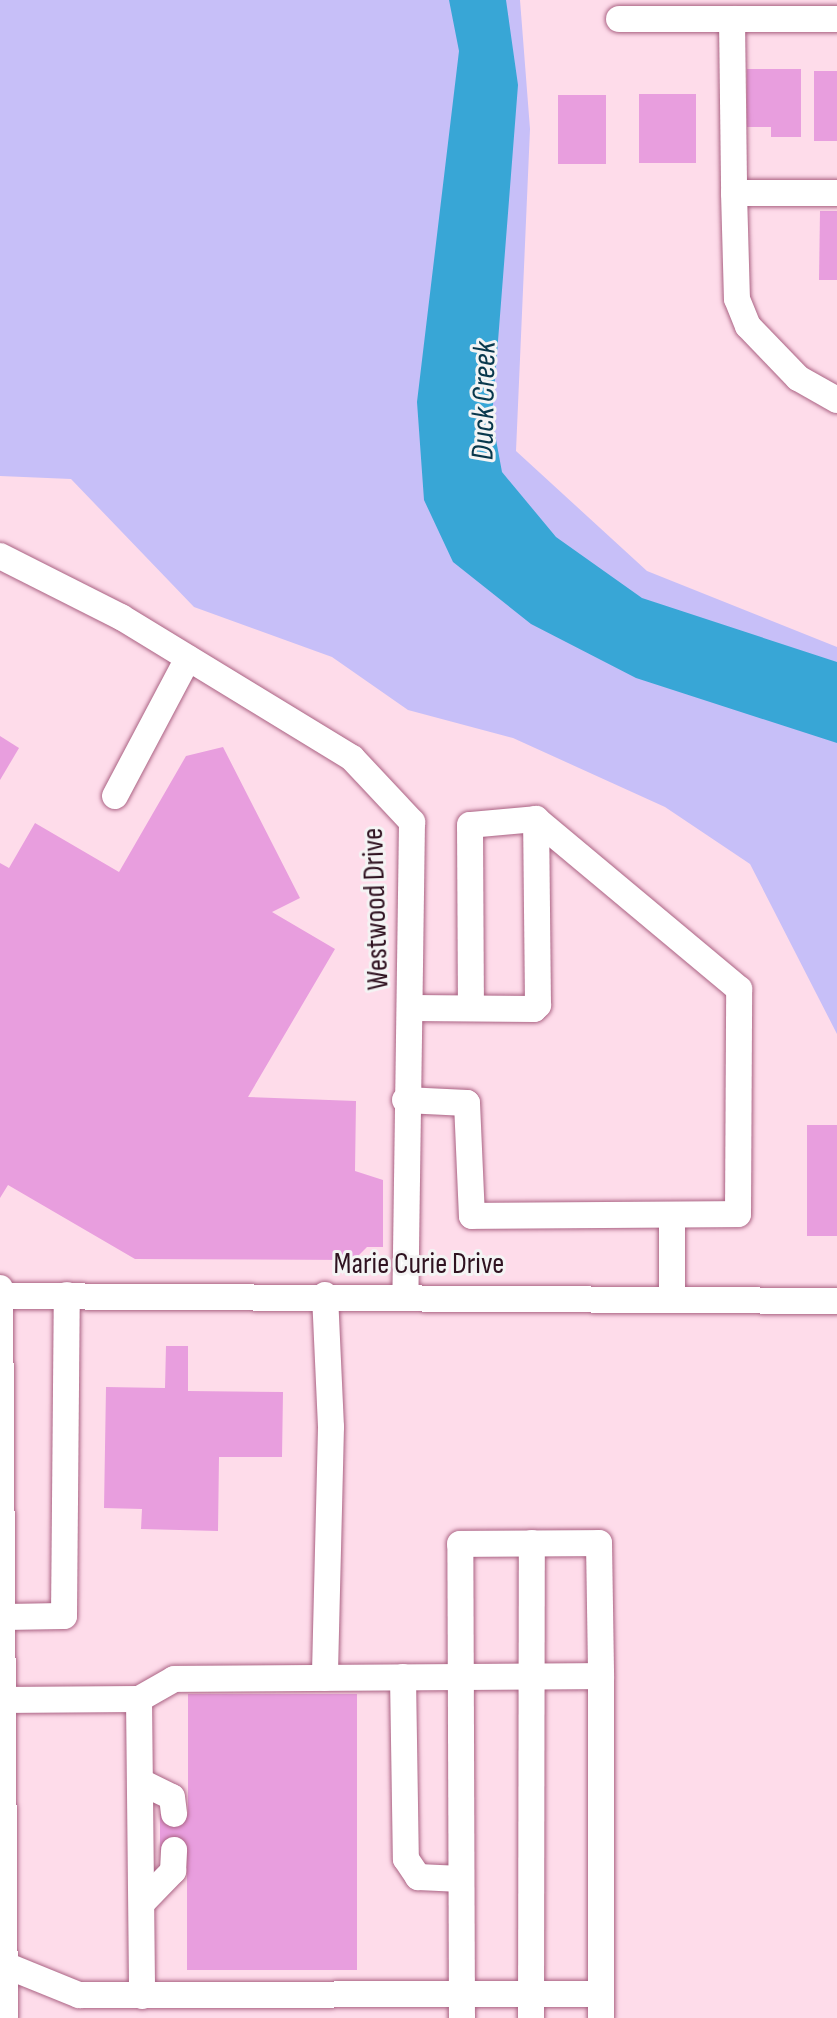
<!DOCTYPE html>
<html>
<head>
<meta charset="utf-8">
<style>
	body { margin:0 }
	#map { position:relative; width:837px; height:2018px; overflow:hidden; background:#fedcea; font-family:"Sofia Sans Condensed",sans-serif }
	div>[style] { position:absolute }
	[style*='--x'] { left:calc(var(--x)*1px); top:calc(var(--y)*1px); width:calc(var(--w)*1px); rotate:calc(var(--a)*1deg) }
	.green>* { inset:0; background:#c7bff8 }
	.water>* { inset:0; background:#38a6d6 }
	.building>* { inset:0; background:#e89ede }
	.roads { filter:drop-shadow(0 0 2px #aa6283) drop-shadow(0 0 2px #aa6283) }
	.minor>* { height:26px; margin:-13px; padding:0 13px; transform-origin:13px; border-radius:13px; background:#fff }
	span { translate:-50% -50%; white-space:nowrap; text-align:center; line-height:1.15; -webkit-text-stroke:6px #f4f4f4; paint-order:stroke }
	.street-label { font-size:30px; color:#301321 }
	.water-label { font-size:32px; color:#08384c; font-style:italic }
</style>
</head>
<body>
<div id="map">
	<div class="green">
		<i style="clip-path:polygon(0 0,520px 0,530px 129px,516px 451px,647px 571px,837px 647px,837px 1034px,750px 864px,665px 807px,513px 738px,408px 710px,332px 657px,194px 607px,71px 479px,0 476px)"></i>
	</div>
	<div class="water">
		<i style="clip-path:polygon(449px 0,506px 0,518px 85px,492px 418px,502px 472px,556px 537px,642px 598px,837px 662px,837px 743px,636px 678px,531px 624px,453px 562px,424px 500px,417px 402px,459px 51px)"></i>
	</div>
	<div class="building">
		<i style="clip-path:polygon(747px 69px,801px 69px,801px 137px,771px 137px,771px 127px,747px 127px)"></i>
		<i style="clip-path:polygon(814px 71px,837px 71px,837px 141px,814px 141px)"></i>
		<i style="clip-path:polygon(639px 94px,696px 94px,696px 163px,639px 163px)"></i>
		<i style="clip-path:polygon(558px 95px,606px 95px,606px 164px,558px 164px)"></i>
		<i style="clip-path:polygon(820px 211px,837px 211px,837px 280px,819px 280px)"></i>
		<i style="clip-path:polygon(0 736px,19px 748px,0 780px)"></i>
		<i style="clip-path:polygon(223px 747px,300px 898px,272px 912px,335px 949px,248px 1097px,356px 1101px,355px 1171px,383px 1180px,383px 1247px,367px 1247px,354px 1260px,135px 1259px,8px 1185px,0 1198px,0 863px,9px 868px,35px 823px,119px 872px,186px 756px)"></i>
		<i style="clip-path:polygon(807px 1125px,837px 1125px,837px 1236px,807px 1236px)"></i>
		<i style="clip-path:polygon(166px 1346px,188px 1346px,188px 1391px,283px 1392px,282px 1457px,219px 1457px,218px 1531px,141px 1529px,142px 1509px,104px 1508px,106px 1387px,165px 1388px)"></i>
		<i style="clip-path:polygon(188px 1694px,357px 1694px,357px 1970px,187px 1970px,187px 1850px,160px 1850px,160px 1814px,188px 1814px)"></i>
	</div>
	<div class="roads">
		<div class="minor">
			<i style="--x:619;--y:19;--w:218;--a:0"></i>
			<i style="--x:732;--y:19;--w:174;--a:89.3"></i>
			<i style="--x:734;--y:193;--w:103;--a:0"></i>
			<i style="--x:734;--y:193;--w:106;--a:88.4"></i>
			<i style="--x:737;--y:299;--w:29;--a:68"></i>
			<i style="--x:748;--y:326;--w:72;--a:46.1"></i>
			<i style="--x:798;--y:378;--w:45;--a:29.4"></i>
			<i style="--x:0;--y:556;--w:136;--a:26.8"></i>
			<i style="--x:121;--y:617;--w:271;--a:31.4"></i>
			<i style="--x:352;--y:758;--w:88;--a:46.8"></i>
			<i style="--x:412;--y:822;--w:473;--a:90.8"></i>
			<i style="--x:115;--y:796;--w:156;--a:-62.1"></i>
			<i style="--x:411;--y:1008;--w:123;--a:0.5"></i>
			<i style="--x:534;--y:1009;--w:6;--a:-45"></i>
			<i style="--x:538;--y:1005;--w:186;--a:-90.6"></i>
			<i style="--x:536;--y:819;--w:66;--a:174.8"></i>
			<i style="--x:470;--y:825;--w:183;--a:89.7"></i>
			<i style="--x:405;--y:1100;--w:62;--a:2.8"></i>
			<i style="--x:467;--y:1103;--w:113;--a:87.5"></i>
			<i style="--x:472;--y:1216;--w:266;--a:-0.4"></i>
			<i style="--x:738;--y:1214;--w:225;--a:-89.7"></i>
			<i style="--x:739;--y:989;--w:265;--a:-140.1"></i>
			<i style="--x:0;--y:1288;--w:730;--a:89.61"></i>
			<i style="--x:325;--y:1295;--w:132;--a:87.4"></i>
			<i style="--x:331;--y:1427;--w:251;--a:91.4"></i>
			<i style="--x:0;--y:1296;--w:837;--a:0.34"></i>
			<i style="--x:672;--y:1299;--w:81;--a:-90"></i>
			<i style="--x:4;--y:1617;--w:60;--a:-1"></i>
			<i style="--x:64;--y:1616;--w:321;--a:-89.5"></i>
			<i style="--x:403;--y:1677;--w:182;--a:89.1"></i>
			<i style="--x:406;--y:1859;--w:22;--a:56"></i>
			<i style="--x:418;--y:1877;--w:43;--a:2.7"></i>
			<i style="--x:139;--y:1699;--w:297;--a:89.4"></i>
			<i style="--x:0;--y:1700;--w:139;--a:-0.4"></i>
			<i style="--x:139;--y:1699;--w:40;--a:-29.7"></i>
			<i style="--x:174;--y:1679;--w:427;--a:-0.4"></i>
			<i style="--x:601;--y:1676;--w:342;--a:90"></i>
			<i style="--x:141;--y:1782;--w:34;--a:26"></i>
			<i style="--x:172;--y:1797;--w:17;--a:83"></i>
			<i style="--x:142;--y:1903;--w:45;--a:-45.9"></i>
			<i style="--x:173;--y:1871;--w:21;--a:-87"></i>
			<i style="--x:5;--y:1965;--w:80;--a:22.1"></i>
			<i style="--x:79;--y:1995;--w:522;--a:-0.11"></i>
			<i style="--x:462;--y:2018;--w:474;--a:-90.2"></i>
			<i style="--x:460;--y:1544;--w:139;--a:-0.4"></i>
			<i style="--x:599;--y:1543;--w:133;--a:89.1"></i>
			<i style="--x:531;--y:2018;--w:475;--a:-89.9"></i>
		</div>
	</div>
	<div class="street-label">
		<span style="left:376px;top:909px;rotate:-92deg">Westwood Drive</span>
		<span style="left:419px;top:1264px">Marie Curie Drive</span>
	</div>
	<div class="water-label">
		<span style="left:485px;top:401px;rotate:-89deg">Duck Creek</span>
	</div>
</div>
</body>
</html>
